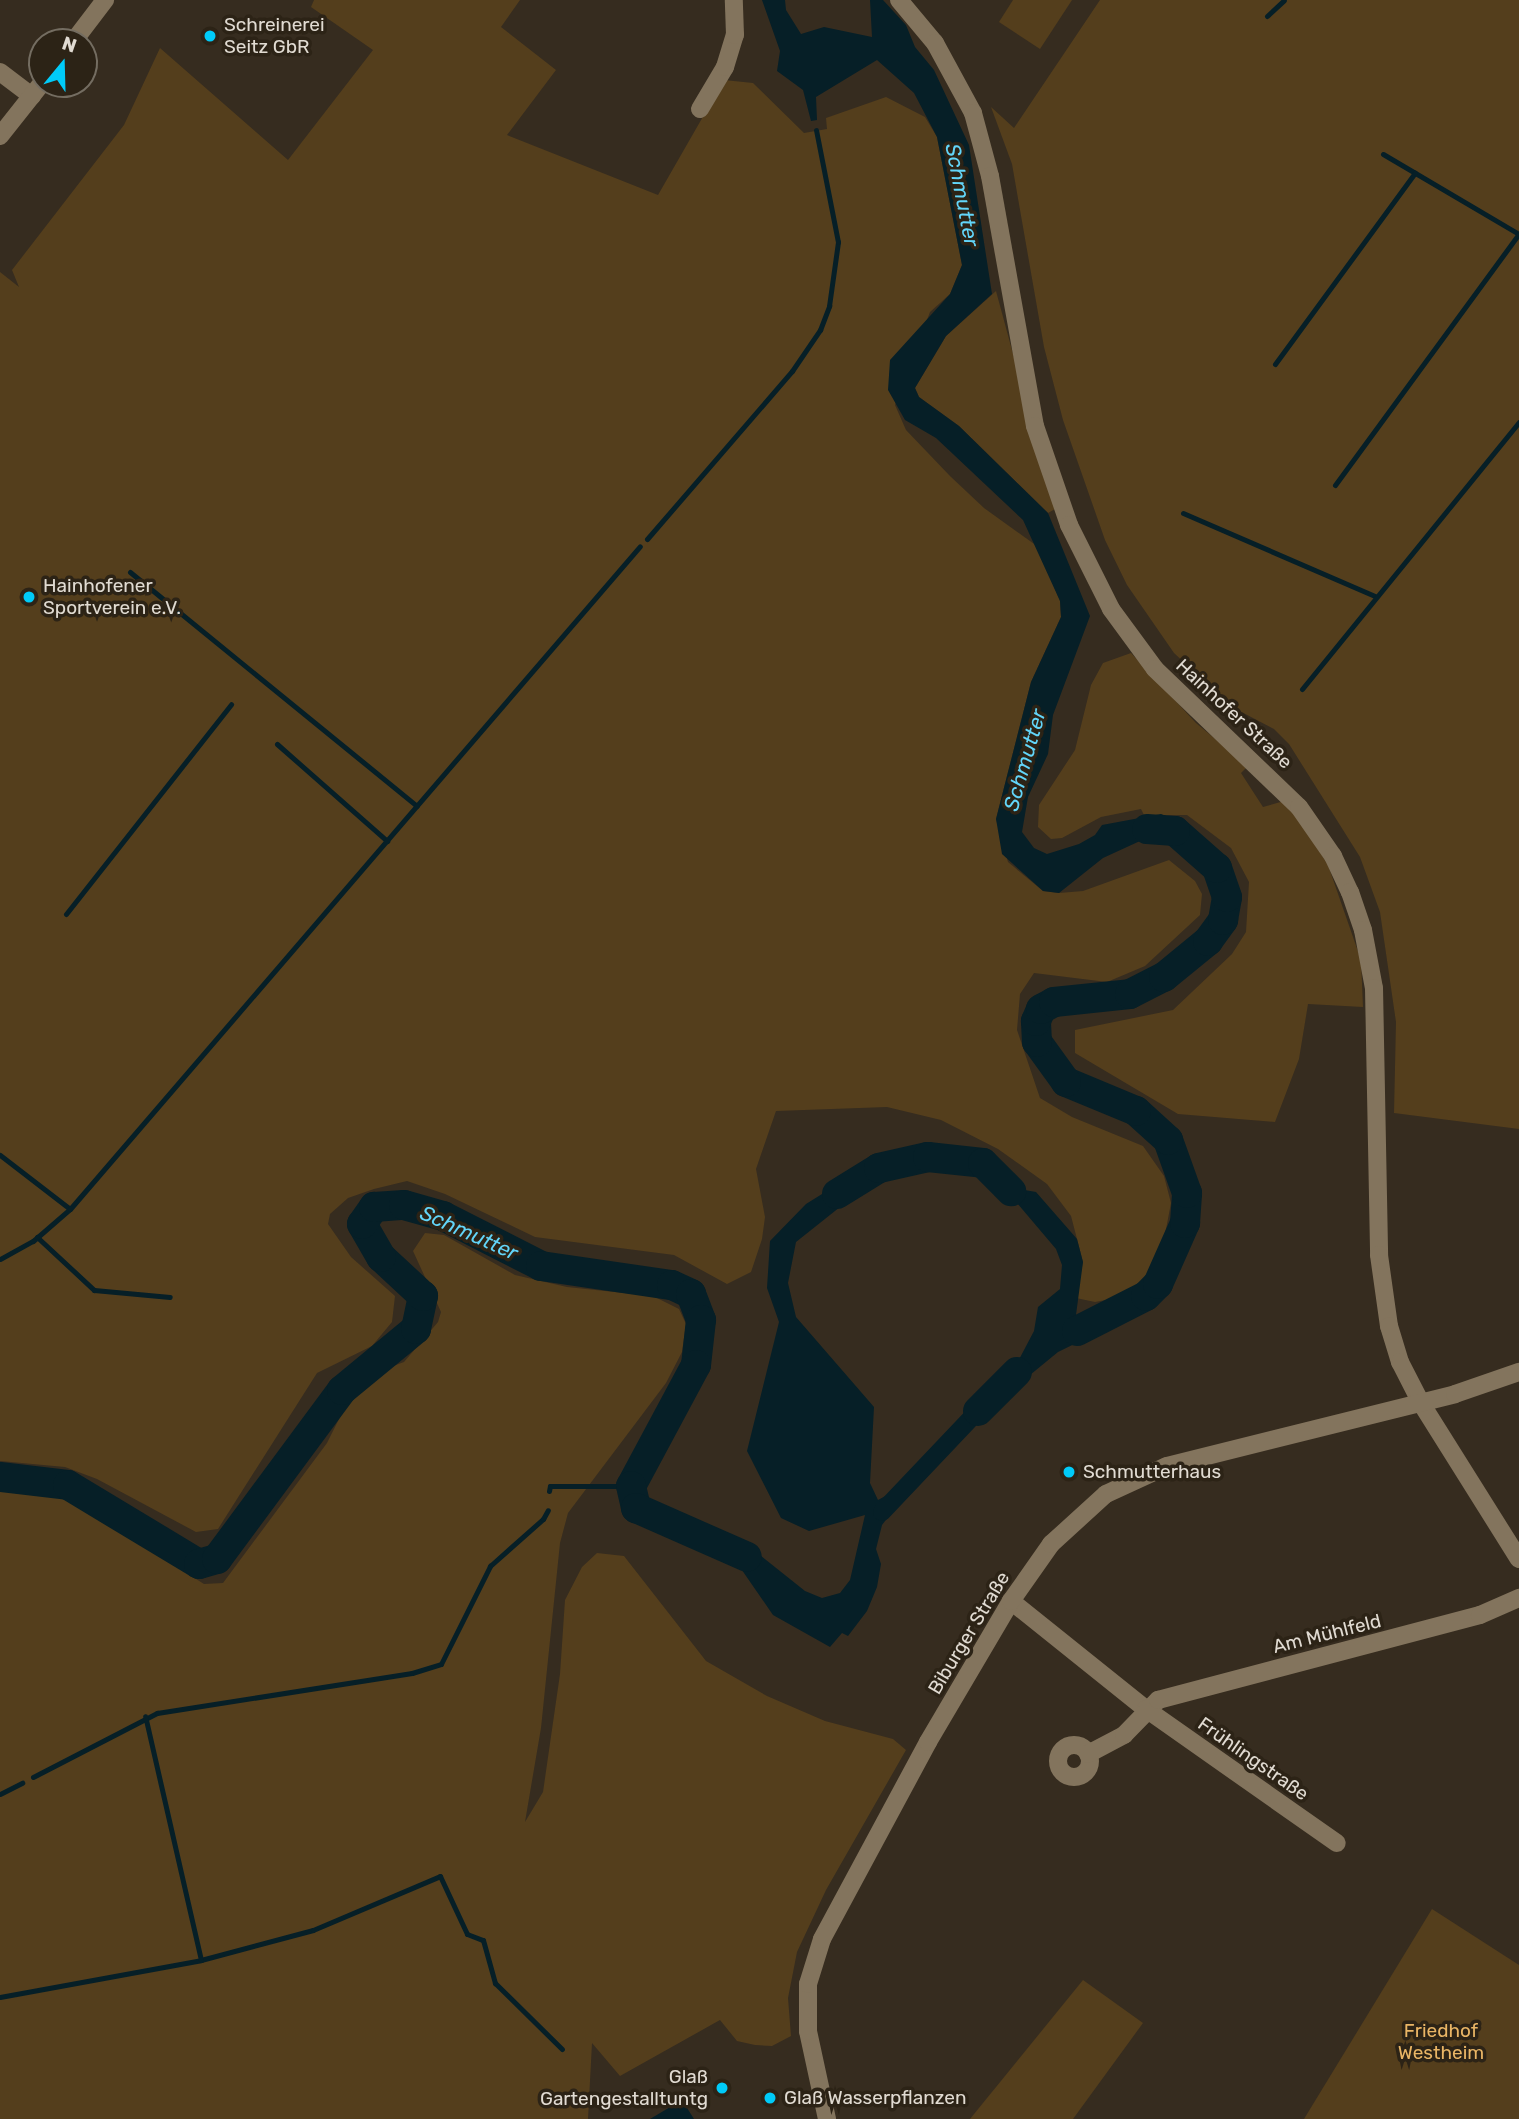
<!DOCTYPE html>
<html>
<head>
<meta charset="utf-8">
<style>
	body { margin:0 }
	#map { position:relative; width:1519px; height:2119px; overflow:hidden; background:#362c1f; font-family:Rubik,sans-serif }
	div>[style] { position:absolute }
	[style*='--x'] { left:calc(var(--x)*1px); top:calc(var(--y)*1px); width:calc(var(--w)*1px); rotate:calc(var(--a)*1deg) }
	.green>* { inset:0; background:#543e1c }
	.water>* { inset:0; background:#061f27 }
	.stream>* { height:5px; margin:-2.5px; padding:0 2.5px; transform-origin:2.5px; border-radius:2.5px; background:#061f27 }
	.canal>* { height:18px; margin:-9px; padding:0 9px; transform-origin:9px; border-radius:9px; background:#061f27 }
	.river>* { height:30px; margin:-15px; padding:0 15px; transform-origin:15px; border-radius:15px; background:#061f27 }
	.minor>* { height:18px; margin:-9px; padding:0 9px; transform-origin:9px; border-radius:9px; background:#83745d }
	.minor>.ring { margin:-9px; padding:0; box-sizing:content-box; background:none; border:18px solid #83745d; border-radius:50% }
	.dots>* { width:19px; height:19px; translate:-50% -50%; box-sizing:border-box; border:4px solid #2c2316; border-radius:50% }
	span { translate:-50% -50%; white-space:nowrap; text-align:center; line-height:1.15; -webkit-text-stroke:7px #2c2316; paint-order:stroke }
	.poi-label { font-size:19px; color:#e1dbd2 }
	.left { translate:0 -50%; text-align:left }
	.right { translate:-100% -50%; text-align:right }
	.street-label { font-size:19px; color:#e1dbd2 }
	.park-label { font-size:19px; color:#e9b565 }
	.water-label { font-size:21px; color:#62d5f9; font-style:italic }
	.north { position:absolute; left:28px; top:28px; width:70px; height:70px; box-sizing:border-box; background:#2c2316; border:2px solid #746d61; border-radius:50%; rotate:19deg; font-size:19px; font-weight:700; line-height:28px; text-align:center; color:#e1dbd2 }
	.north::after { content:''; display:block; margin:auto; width:24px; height:32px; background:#00cbf9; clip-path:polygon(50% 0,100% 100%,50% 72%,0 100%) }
</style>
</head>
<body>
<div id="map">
	<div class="green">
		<i style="clip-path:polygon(314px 0,520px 0,501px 27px,556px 70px,507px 135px,658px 195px,724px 80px,753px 83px,804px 133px,827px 129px,826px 118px,886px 97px,925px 117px,937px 137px,962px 265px,950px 294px,930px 312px,895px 405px,906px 430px,950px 476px,984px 508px,1037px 546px,1060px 601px,1061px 617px,1031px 682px,996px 819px,1008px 862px,1043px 891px,1059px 893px,1083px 891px,1169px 860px,1195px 881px,1202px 894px,1200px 915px,1145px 966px,1107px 982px,1034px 973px,1020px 994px,1017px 1030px,1040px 1098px,1072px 1117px,1143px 1146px,1164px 1176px,1171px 1203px,1163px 1245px,1151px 1278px,1127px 1296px,1095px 1302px,1076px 1298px,1083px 1262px,1071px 1216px,1047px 1184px,998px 1149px,941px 1120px,887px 1107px,776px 1111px,756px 1169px,765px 1217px,762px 1239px,751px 1272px,727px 1284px,674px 1255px,535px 1237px,445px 1194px,407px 1181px,374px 1189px,348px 1198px,330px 1214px,328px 1224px,351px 1257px,395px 1296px,392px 1322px,372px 1346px,317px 1373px,218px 1529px,196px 1532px,97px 1479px,65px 1467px,0 1461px,0 272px,19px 287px,12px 270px,124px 125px,160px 48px,288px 160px,373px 50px,311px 7px)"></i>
		<i style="clip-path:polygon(1013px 0,1072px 0,1040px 49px,999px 22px)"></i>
		<i style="clip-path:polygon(1100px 0,1519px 0,1519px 1129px,1394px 1113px,1396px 1022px,1380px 912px,1360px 857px,1289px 744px,1274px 729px,1232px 707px,1174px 653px,1127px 585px,1105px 540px,1063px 420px,1044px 347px,1012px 164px,991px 107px,1014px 128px)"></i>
		<i style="clip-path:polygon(996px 291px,1055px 509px,1048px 513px,959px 426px,919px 397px,915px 388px,946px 336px)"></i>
		<i style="clip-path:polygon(1131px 653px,1196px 723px,1248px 766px,1241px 773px,1263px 807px,1284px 801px,1305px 828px,1328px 865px,1361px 960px,1363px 1007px,1308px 1004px,1299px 1059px,1275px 1122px,1178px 1114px,1075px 1053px,1075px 1030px,1173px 1010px,1232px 954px,1246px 932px,1249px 882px,1231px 848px,1187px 815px,1144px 815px,1141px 809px,1101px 817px,1062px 838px,1051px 839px,1038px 827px,1039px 805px,1075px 750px,1091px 685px,1103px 663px)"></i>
		<i style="clip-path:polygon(425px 1233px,444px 1235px,515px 1275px,567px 1287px,653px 1296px,679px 1309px,686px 1324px,682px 1352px,666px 1383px,568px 1513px,560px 1543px,541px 1728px,525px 1822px,543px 1792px,560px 1674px,565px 1600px,582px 1567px,597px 1553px,624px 1556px,706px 1661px,767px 1696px,825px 1721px,893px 1739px,906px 1750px,826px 1890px,797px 1952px,788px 1998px,791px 2036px,772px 2046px,755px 2045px,737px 2041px,720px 2020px,620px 2076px,592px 2043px,588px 2119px,0 2119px,0 1490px,66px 1497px,204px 1584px,223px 1583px,327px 1443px,355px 1387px,377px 1372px,404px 1362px,438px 1322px,441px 1312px,413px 1251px)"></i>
		<i style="clip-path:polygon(1432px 1909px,1519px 1965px,1519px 2119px,1304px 2119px)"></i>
		<i style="clip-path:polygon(1083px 1980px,1143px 2023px,1073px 2119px,970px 2119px)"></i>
	</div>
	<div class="water">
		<i style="clip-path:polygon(762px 0,785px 0,786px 10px,801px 34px,824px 27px,872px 37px,870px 0,883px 0,906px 25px,915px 47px,934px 70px,969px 145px,992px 294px,946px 336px,915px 388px,919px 397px,959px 426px,1048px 513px,1090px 616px,1053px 715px,1048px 754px,1028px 797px,1022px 832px,1034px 848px,1047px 854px,1079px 844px,1095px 835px,1102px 825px,1161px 814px,1188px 824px,1183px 853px,1169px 845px,1140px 841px,1103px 858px,1059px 893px,1043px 891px,1002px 854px,996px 819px,1031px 682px,1061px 617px,1060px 601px,1023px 520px,936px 438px,905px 420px,888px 390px,890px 360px,950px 294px,962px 265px,937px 137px,914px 93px,877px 60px,816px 97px,817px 120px,811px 121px,803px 90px,777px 71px,780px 51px)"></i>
		<i style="clip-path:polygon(983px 1163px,1019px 1189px,1036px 1192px,1077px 1239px,1083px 1262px,1076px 1315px,1088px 1320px,1092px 1313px,1110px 1317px,1111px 1321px,1105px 1329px,1058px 1352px,1013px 1389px,988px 1400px,1000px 1377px,1014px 1369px,1034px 1331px,1038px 1307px,1060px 1289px,1062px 1265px,1056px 1249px,1017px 1203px,998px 1197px,982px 1178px)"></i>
		<i style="clip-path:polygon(859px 1171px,871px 1171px,840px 1207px,796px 1242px,788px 1283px,796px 1317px,874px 1407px,870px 1483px,878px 1500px,893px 1492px,902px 1499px,882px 1525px,876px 1549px,881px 1564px,877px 1587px,867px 1611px,848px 1636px,842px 1633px,830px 1647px,773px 1615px,735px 1560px,710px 1540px,756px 1552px,805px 1591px,822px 1598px,840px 1593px,850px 1580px,865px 1515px,809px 1531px,781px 1518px,747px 1451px,779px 1322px,767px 1288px,770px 1241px,806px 1204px)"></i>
		<i style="clip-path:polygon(682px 2100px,694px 2119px,649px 2119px,650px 2119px)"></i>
	</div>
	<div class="stream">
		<i style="--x:1267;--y:16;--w:23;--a:-43"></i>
		<i style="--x:1383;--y:154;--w:158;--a:30.5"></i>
		<i style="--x:1275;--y:364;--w:237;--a:-53.8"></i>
		<i style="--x:1335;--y:485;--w:311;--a:-53.8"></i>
		<i style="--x:1183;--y:513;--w:209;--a:23.4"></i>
		<i style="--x:647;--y:539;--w:222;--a:-49.2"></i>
		<i style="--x:792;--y:371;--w:50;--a:-55.7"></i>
		<i style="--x:820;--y:330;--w:26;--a:-69"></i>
		<i style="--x:829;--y:306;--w:65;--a:-82"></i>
		<i style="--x:838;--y:242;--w:114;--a:-101.1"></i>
		<i style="--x:130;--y:572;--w:370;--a:39.2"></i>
		<i style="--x:1302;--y:689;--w:344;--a:-50.9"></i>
		<i style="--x:277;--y:744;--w:147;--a:41.4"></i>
		<i style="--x:66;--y:914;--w:267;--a:-51.8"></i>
		<i style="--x:0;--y:1155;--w:88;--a:37.6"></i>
		<i style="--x:37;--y:1237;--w:78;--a:42.9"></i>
		<i style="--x:94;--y:1290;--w:76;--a:5.3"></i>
		<i style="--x:0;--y:1259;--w:38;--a:-29"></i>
		<i style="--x:33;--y:1241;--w:49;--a:-40.9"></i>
		<i style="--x:70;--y:1209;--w:874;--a:-49.31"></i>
		<i style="--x:549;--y:1491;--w:5;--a:-79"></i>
		<i style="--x:550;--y:1486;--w:81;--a:0"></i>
		<i style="--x:33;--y:1777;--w:140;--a:-27.3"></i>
		<i style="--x:157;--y:1713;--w:258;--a:-8.9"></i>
		<i style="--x:412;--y:1673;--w:30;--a:-17"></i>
		<i style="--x:441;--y:1664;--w:110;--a:-63.4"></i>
		<i style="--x:490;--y:1566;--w:71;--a:-41.6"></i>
		<i style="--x:543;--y:1519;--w:10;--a:-61"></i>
		<i style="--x:0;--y:1794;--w:25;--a:-27"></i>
		<i style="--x:201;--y:1960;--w:116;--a:-15"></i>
		<i style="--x:313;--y:1930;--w:138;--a:-23"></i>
		<i style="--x:440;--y:1876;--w:64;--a:65"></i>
		<i style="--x:467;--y:1934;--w:17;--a:21"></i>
		<i style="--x:483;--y:1940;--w:45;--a:74.4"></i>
		<i style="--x:495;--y:1983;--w:94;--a:44.6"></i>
		<i style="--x:0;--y:1997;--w:204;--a:-10.4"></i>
		<i style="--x:201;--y:1960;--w:250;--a:-102.9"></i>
	</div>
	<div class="canal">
		<i style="--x:882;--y:1512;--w:139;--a:-46.5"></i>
	</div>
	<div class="river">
		<i style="--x:837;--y:1194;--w:49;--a:-31.8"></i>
		<i style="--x:879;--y:1168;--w:50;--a:-12.7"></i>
		<i style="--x:928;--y:1157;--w:55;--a:6.2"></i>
		<i style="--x:983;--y:1163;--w:40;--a:45"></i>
		<i style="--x:1077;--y:1331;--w:77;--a:-26.9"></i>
		<i style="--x:1146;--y:1296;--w:17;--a:-45"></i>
		<i style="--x:1158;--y:1284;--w:67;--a:-66.1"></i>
		<i style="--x:1185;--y:1223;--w:30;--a:-86"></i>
		<i style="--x:1187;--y:1193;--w:56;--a:-109.7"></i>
		<i style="--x:1168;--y:1140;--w:43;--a:-137.8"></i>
		<i style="--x:1136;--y:1111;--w:76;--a:-157.5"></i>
		<i style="--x:1066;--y:1082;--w:49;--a:-125.9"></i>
		<i style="--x:1037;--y:1042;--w:21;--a:-93"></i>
		<i style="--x:1036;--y:1021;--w:13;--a:-67"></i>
		<i style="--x:1041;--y:1009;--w:15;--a:-28"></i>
		<i style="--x:1054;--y:1002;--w:76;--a:-6"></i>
		<i style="--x:1130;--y:994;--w:38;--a:-27"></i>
		<i style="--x:1164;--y:977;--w:57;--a:-39.3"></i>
		<i style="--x:1208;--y:941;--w:26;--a:-54"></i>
		<i style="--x:1223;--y:920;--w:23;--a:-80"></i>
		<i style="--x:1227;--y:897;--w:31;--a:-109"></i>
		<i style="--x:1217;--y:868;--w:56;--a:-138.6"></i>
		<i style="--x:1175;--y:831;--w:28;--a:-176"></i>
		<i style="--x:978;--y:1411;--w:55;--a:-45"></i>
		<i style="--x:0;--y:1477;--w:68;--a:6.7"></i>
		<i style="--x:68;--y:1485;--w:153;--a:31.1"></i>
		<i style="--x:199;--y:1564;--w:19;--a:-16"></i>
		<i style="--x:217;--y:1559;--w:210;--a:-53.5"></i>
		<i style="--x:342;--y:1390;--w:96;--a:-39.5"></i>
		<i style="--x:416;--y:1329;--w:34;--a:-78"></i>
		<i style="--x:423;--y:1296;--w:57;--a:-137.1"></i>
		<i style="--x:381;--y:1257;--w:38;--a:-120"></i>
		<i style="--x:362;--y:1224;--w:21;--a:-55"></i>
		<i style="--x:374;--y:1207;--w:30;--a:-4"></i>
		<i style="--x:404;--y:1205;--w:41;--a:15.8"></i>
		<i style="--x:443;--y:1216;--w:110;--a:27"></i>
		<i style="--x:541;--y:1266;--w:132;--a:8.3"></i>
		<i style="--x:672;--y:1285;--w:21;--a:25"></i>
		<i style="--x:691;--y:1294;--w:28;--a:69"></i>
		<i style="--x:701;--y:1320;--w:45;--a:96.3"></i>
		<i style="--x:696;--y:1365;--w:137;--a:118.2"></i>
		<i style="--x:631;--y:1486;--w:23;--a:77"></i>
		<i style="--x:636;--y:1508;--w:121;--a:23.8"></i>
	</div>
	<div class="minor">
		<i style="--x:899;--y:0;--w:56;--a:50.1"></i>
		<i style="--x:935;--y:43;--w:80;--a:61.5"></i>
		<i style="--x:973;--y:113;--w:65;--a:74.9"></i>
		<i style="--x:990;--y:176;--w:254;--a:79.8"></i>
		<i style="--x:1035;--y:426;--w:105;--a:71"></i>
		<i style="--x:1069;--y:525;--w:94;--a:63.4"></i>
		<i style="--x:1111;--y:609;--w:74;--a:53.7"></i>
		<i style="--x:1155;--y:669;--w:199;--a:43.8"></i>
		<i style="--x:1299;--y:807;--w:60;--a:55.2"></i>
		<i style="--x:1333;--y:856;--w:40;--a:65"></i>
		<i style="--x:1350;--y:892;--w:40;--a:71.1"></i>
		<i style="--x:1363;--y:930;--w:59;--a:79.3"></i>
		<i style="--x:1374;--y:988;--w:267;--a:88.9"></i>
		<i style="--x:1379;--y:1255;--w:72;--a:82"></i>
		<i style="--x:1389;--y:1326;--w:38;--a:73"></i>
		<i style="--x:1400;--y:1362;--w:46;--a:62.9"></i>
		<i style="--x:1421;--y:1403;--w:184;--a:57.9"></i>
		<i style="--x:73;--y:42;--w:53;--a:-52.7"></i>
		<i style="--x:0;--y:72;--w:40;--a:37"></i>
		<i style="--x:700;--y:109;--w:49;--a:-59.2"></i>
		<i style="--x:725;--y:67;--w:34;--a:-73"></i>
		<i style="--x:735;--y:35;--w:35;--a:-92"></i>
		<i style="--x:0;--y:136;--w:68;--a:-51.6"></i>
		<i style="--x:1011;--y:1601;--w:173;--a:38.7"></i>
		<i style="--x:1146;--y:1709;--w:233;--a:35.1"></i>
		<i class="ring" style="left:1058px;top:1745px;width:14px;height:14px"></i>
		<i style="--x:1088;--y:1754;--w:41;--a:-27.8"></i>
		<i style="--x:1124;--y:1735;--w:49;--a:-45.8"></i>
		<i style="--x:1158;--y:1700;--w:333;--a:-14.8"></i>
		<i style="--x:1480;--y:1615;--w:43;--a:-23.6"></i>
		<i style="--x:827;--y:2119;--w:90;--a:-102.2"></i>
		<i style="--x:808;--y:2031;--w:47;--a:-90"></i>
		<i style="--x:808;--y:1984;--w:47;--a:-72.7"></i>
		<i style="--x:822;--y:1939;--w:224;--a:-61.7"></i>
		<i style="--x:928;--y:1742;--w:164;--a:-59.5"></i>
		<i style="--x:1011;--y:1601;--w:70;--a:-54.9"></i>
		<i style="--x:1051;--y:1544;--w:74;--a:-42.3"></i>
		<i style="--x:1106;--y:1494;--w:67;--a:-24.7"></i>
		<i style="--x:1167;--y:1466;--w:297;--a:-14"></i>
		<i style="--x:1455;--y:1394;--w:68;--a:-19"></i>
	</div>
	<div class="dots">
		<i style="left:210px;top:36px;background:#00cbf9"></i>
		<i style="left:29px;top:597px;background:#00cbf9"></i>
		<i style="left:1069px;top:1472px;background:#00cbf9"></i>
		<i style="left:722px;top:2088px;background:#00cbf9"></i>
		<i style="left:770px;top:2098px;background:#00cbf9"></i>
	</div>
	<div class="poi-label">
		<span class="left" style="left:224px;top:36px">Schreinerei<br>Seitz GbR</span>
		<span class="left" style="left:43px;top:597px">Hainhofener<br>Sportverein e.V.</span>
		<span class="left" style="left:1083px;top:1472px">Schmutterhaus</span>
		<span class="right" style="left:708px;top:2088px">Glaß<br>Gartengestalltuntg</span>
		<span class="left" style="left:784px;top:2098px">Glaß Wasserpflanzen</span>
	</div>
	<div class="street-label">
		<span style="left:1234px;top:714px;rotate:43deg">Hainhofer Straße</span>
		<span style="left:969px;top:1633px;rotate:-59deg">Biburger Straße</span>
		<span style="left:1327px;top:1634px;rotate:-14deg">Am Mühlfeld</span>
		<span style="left:1253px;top:1759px;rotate:35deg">Frühlingstraße</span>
	</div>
	<div class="park-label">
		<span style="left:1441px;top:2042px">Friedhof<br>Westheim</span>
	</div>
	<div class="water-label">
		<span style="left:962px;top:195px;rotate:79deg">Schmutter</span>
		<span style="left:1025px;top:760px;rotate:-74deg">Schmutter</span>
		<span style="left:469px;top:1233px;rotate:24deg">Schmutter</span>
	</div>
	<div class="north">N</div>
</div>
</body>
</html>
